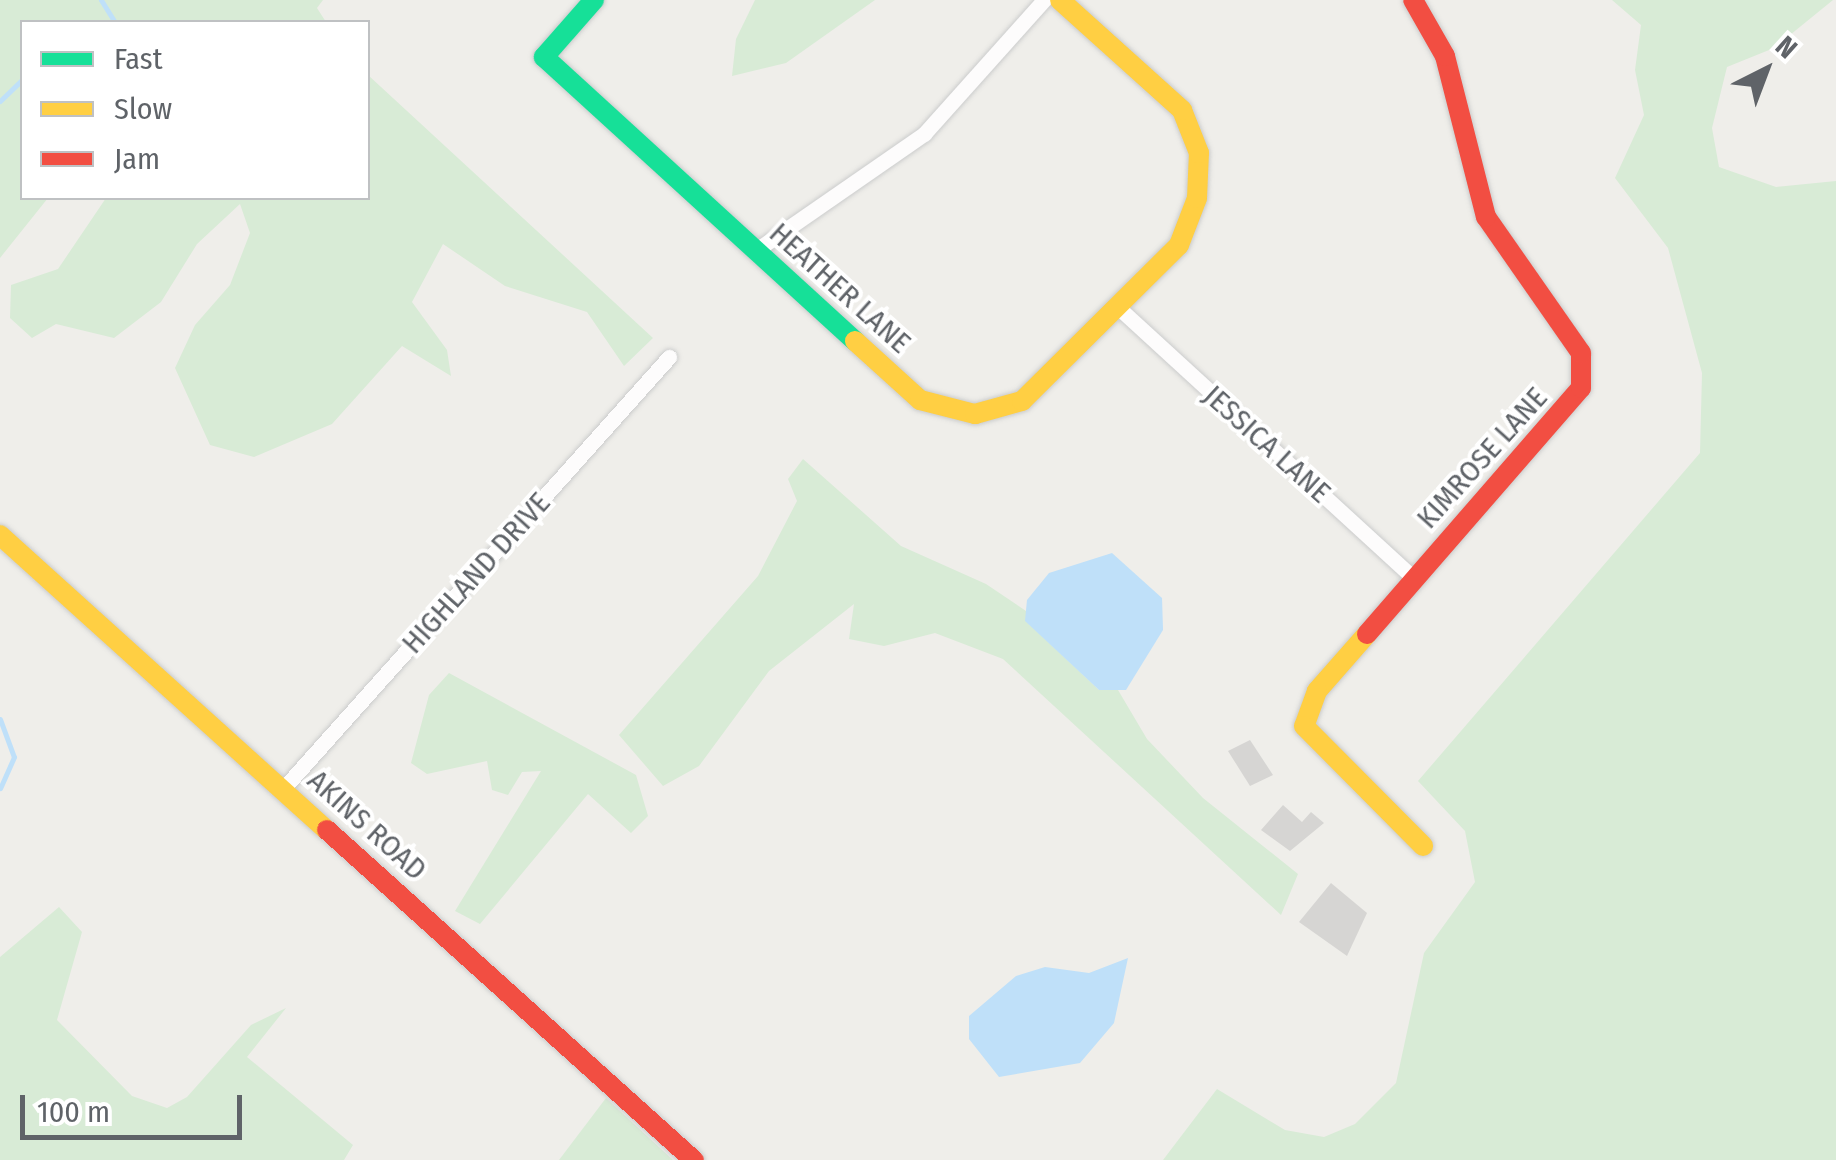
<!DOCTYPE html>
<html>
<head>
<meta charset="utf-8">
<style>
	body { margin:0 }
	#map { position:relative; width:1836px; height:1160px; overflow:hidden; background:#efeeea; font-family:"Fira Sans Condensed",sans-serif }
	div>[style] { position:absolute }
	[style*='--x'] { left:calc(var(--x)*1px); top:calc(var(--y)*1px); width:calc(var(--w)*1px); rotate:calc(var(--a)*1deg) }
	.green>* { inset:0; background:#d8ebd6 }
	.water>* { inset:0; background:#bfe0f9 }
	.stream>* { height:5px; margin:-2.5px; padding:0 2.5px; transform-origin:2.5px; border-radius:2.5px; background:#bfe0f9 }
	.building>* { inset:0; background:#d6d5d3 }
	.roads { filter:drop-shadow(0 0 2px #cbcccc) drop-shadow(0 0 2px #cbcccc) }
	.street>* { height:15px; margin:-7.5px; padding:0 7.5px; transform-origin:7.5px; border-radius:7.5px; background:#fdfcfc }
	.fast>* { height:20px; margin:-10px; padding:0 10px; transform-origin:10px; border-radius:10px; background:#16e098 }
	.slow>* { height:20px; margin:-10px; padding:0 10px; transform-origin:10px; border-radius:10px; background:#ffcf43 }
	.jam>* { height:20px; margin:-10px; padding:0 10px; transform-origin:10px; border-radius:10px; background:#f24e42 }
	span { translate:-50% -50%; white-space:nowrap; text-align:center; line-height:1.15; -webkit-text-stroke:8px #fff; paint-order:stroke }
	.street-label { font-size:30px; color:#5f6368 }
	.legend { position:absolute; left:20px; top:20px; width:350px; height:180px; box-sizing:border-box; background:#fff; border:2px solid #bfc1c3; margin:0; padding:12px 18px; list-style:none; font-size:30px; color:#5f6368 }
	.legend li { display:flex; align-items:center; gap:20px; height:50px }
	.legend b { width:50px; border:2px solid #bfc1c3 }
	.north { position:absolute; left:1716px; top:20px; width:100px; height:100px; -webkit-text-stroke:8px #fff; paint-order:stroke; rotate:42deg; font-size:28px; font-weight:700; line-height:40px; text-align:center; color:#5f6368 }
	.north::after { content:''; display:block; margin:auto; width:35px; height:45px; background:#5f6368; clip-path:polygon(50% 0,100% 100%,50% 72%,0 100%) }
	.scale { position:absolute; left:20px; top:1095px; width:222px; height:45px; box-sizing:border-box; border:5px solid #5f6368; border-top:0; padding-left:12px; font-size:30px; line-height:35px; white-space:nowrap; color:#5f6368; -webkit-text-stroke:8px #fff; paint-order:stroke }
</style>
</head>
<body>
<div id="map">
	<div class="green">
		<i style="clip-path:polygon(0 0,323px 0,317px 8px,326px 22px,22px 22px,22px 198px,48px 198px,0 258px)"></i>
		<i style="clip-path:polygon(755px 0,875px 0,786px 63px,732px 76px,736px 39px)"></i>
		<i style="clip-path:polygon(1612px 0,1833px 0,1774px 48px,1727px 67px,1712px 128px,1719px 167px,1776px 187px,1836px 181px,1836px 1160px,1163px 1160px,1217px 1089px,1285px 1130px,1324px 1137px,1355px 1124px,1396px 1083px,1424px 953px,1475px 882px,1465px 831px,1418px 781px,1700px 453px,1702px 373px,1668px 248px,1615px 178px,1644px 115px,1635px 70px,1641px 25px)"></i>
		<i style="clip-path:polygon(368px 75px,653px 338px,624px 366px,587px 312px,505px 286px,443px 244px,412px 302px,447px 350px,451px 376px,402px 346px,332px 424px,254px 457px,210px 445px,175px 368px,195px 325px,230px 285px,250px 233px,240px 204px,197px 244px,161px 302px,114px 338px,56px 324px,32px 338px,10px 318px,11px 285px,58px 269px,106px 198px,368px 198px)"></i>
		<i style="clip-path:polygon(803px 459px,901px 546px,986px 584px,1026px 611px,1026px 621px,1099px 690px,1118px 690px,1147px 739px,1203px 798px,1298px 874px,1281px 915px,1003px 659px,935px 633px,884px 646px,849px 639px,854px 604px,769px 671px,699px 766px,663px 786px,619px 735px,758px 576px,797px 501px,788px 479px)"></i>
		<i style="clip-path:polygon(449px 673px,636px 775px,648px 816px,631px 833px,588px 794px,480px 924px,455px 911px,541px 771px,522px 772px,508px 795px,492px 790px,487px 761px,427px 774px,411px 763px,429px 695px)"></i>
		<i style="clip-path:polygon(59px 907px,82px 932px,57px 1020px,132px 1096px,167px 1108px,187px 1097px,251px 1025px,286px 1008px,247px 1057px,353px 1145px,344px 1160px,0 1160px,0 957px)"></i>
		<i style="clip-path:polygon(606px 1098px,673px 1160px,559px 1160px)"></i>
	</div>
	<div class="water">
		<i style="clip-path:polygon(1112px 553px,1162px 598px,1163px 630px,1126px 690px,1099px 690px,1025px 621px,1027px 600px,1049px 573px)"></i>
		<i style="clip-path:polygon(1128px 958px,1114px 1023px,1080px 1063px,999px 1077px,969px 1039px,969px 1016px,1016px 976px,1045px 967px,1089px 973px)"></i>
	</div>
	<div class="stream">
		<i style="--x:101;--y:0;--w:26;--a:58"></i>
		<i style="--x:0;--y:101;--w:30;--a:-44"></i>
		<i style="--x:0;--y:719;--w:40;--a:69.8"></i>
		<i style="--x:14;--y:757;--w:34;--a:114"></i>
	</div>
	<div class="building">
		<i style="clip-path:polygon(1250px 740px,1273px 775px,1250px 786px,1228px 751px)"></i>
		<i style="clip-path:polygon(1283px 805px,1302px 822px,1311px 812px,1324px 823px,1290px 851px,1261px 830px)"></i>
		<i style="clip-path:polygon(1331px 883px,1367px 913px,1347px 956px,1299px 922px)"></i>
	</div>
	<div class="roads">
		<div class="street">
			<i style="--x:755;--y:251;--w:206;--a:-34.7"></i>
			<i style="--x:924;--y:134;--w:180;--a:-48.2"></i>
			<i style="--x:1120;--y:309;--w:398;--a:42.5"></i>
			<i style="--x:282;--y:790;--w:581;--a:-48.21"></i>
		</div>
		<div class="fast">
			<i style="--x:594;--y:0;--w:76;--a:131.3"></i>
			<i style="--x:544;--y:57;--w:421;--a:42.4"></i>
		</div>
		<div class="slow">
			<i style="--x:855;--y:341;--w:88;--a:42.2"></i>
			<i style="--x:920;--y:400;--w:57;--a:14.3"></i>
			<i style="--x:975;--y:414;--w:49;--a:-15.5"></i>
			<i style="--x:1022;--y:401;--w:221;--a:-44.8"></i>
			<i style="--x:1179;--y:245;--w:50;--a:-69"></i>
			<i style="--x:1197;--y:198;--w:45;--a:-87.5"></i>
			<i style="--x:1199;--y:153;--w:46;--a:-111.6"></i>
			<i style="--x:1182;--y:110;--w:164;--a:-138"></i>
			<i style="--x:0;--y:535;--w:440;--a:42.1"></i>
			<i style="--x:1367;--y:634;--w:76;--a:131.3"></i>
			<i style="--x:1317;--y:691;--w:37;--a:110"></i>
			<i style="--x:1304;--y:726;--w:169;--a:45.2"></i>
		</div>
		<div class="jam">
			<i style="--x:1367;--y:634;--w:326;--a:-49"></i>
			<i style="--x:1581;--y:388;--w:35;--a:-90"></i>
			<i style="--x:1581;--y:353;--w:166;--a:-124.9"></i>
			<i style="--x:1486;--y:217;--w:166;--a:-104.3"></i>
			<i style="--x:1445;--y:56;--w:64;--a:-119.7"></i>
			<i style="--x:327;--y:830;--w:494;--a:42"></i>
		</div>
	</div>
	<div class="street-label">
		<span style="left:840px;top:288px;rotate:42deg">HEATHER LANE</span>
		<span style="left:1267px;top:444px;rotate:42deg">JESSICA LANE</span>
		<span style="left:1482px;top:458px;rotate:-48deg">KIMROSE LANE</span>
		<span style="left:476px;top:573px;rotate:-48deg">HIGHLAND DRIVE</span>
		<span style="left:367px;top:825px;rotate:42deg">AKINS ROAD</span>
	</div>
	<ul class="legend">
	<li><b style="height:12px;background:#16e098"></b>Fast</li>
	<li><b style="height:12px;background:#ffcf43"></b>Slow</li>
	<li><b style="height:12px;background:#f24e42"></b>Jam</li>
	</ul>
	<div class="north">N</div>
	<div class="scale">100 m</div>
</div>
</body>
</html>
